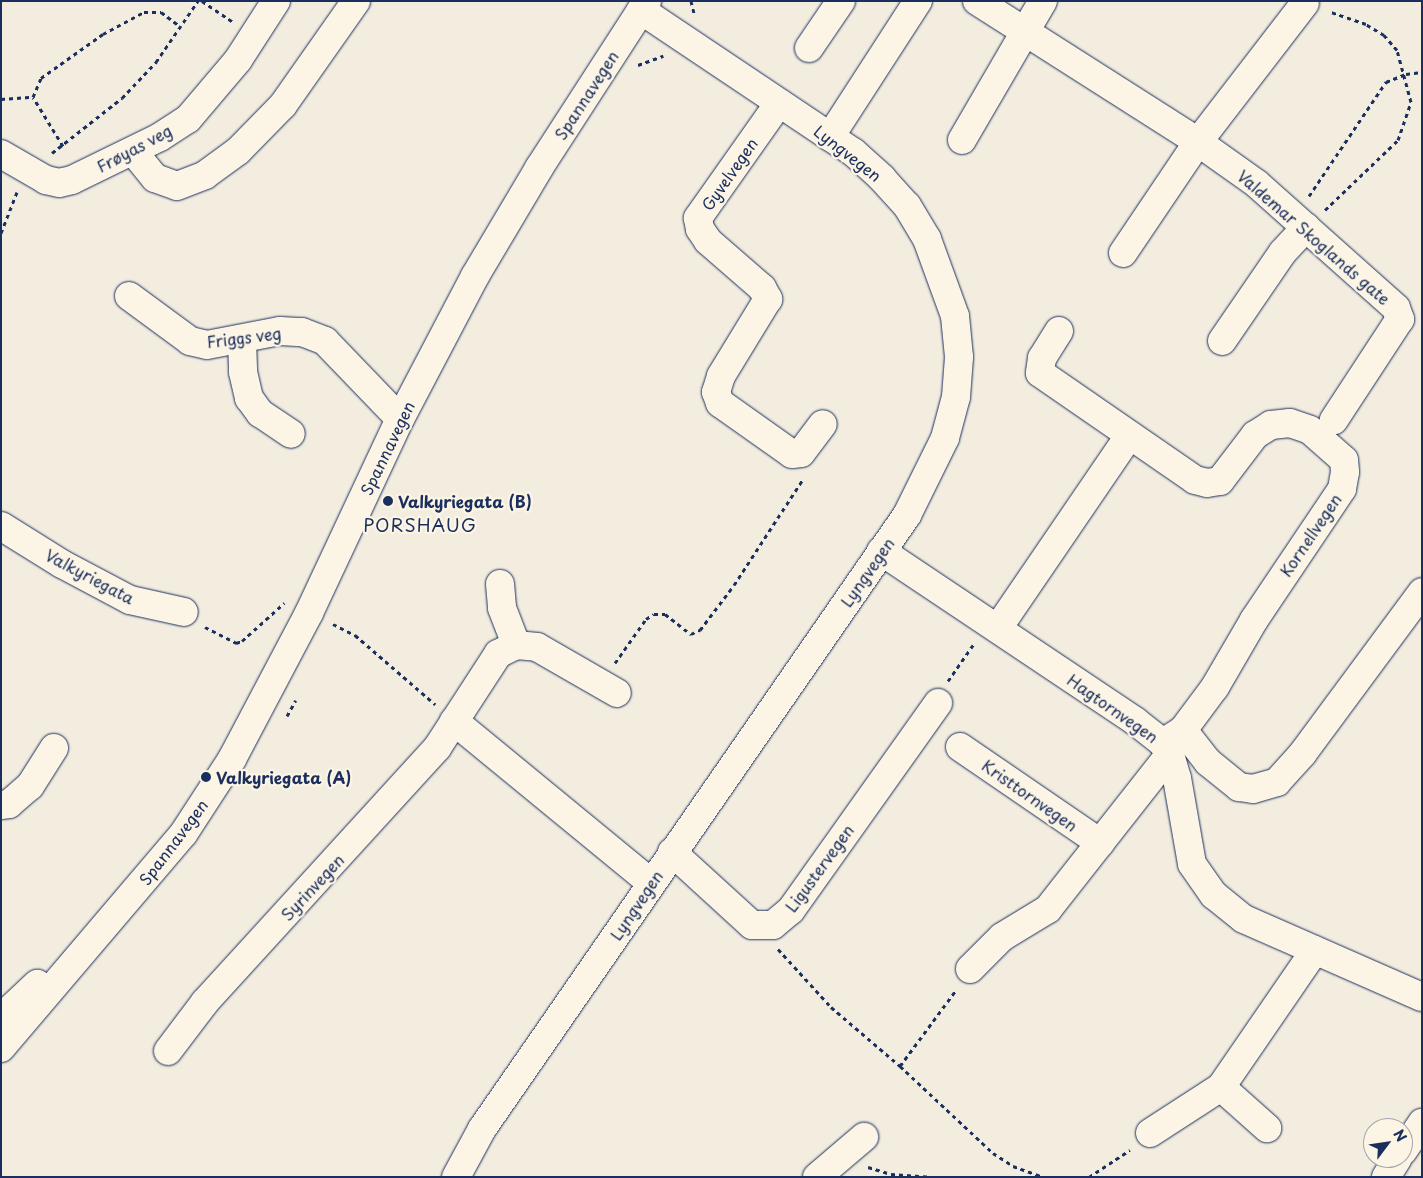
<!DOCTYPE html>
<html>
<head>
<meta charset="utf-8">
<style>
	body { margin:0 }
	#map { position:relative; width:1423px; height:1178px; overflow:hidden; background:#f3ede0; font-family:"Playpen Sans",sans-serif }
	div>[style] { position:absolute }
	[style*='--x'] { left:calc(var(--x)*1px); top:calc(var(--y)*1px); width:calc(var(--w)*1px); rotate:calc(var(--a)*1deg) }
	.path>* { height:3px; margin-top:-1.5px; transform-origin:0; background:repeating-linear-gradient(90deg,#1b2f5e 0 4px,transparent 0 8px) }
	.roads { filter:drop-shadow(0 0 1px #1b2f5e) drop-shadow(0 0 1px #1b2f5e) }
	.minor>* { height:28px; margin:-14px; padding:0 14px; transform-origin:14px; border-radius:14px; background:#fcf5e5 }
	.major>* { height:28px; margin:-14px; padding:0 14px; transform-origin:14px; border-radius:14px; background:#fcf5e5 }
	.dots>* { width:14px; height:14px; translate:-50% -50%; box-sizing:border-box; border:2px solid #fcf5e5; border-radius:50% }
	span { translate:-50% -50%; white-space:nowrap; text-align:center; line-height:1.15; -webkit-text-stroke:4.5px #fcf5e5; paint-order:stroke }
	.street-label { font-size:16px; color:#1b2f5e }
	.poi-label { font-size:16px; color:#1b2f5e; font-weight:700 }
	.left { translate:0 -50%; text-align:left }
	.neighbourhood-label { font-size:18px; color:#1b2f5e; letter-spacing:1px }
	.frame { position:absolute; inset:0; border:2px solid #1b2f5e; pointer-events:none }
	.north { position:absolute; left:1363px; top:1118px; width:50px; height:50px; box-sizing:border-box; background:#fcf5e5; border:1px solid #a2a6af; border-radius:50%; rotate:59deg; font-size:14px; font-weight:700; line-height:20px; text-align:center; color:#1b2f5e }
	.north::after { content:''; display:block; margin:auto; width:18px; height:22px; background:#1b2f5e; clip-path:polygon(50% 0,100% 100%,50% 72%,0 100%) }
</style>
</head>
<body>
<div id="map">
	<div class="path">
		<i style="--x:202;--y:1;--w:37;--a:34"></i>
		<i style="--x:691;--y:1;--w:12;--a:76"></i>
		<i style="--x:638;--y:65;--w:27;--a:-20"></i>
		<i style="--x:1;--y:99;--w:32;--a:-4"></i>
		<i style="--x:63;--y:146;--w:57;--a:-121.5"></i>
		<i style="--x:33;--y:97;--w:21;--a:-67"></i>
		<i style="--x:41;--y:78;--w:76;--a:-35.4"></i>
		<i style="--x:103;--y:34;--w:47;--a:-28.2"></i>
		<i style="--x:144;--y:12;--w:17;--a:0"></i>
		<i style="--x:161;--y:12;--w:25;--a:37"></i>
		<i style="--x:52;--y:153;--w:89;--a:-38.2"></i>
		<i style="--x:122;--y:98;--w:50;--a:-46.6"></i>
		<i style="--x:156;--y:62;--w:74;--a:-55.5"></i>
		<i style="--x:1309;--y:196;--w:138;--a:-56"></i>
		<i style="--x:1386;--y:82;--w:22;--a:-22"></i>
		<i style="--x:1406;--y:74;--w:16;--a:-7"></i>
		<i style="--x:1325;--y:210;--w:101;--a:-43.8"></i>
		<i style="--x:1398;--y:140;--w:40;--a:-71.1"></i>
		<i style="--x:1411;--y:102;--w:54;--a:-105.1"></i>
		<i style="--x:1397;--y:50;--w:20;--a:-131"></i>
		<i style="--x:1384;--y:35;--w:21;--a:-149"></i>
		<i style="--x:1366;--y:24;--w:39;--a:-161"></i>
		<i style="--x:1;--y:233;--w:44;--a:-68.7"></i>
		<i style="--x:333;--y:624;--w:25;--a:27"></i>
		<i style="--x:355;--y:635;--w:106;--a:40.8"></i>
		<i style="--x:205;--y:627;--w:35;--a:27"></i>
		<i style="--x:236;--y:643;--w:6;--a:-18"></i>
		<i style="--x:242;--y:641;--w:57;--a:-42.1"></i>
		<i style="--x:615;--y:663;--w:54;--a:-54.8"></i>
		<i style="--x:646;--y:619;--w:9;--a:-32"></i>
		<i style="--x:654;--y:614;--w:11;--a:0"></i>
		<i style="--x:665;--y:614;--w:33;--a:38"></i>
		<i style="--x:691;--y:634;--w:10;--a:-24"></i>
		<i style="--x:700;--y:630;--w:56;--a:-52.9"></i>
		<i style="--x:734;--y:585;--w:126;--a:-56.9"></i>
		<i style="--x:948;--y:681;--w:44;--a:-55.2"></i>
		<i style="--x:287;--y:716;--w:18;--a:-61"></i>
		<i style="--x:778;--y:949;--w:79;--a:47.6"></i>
		<i style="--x:831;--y:1007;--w:91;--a:40.5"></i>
		<i style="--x:900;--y:1066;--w:94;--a:-53.6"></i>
		<i style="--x:900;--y:1066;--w:127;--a:43.1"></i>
		<i style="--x:993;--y:1153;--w:24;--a:33"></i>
		<i style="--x:1013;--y:1166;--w:32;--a:20"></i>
		<i style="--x:868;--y:1167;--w:24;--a:17"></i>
		<i style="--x:891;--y:1174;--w:39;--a:4"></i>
		<i style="--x:1089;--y:1177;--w:49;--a:-33.4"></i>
	</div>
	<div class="roads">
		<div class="minor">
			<i style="--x:977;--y:1;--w:262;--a:32.5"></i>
			<i style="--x:1198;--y:142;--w:72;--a:35.4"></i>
			<i style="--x:1257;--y:184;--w:186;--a:41.7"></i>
			<i style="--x:1396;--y:308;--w:12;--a:70"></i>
			<i style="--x:1400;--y:319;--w:121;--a:123.2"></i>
			<i style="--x:809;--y:48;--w:57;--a:-55.8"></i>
			<i style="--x:779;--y:103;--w:141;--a:125.2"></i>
			<i style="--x:698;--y:218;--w:11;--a:80"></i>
			<i style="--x:700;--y:229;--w:14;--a:56"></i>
			<i style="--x:708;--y:241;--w:72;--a:41"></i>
			<i style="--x:762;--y:288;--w:13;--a:61"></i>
			<i style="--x:768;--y:299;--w:90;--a:121.4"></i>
			<i style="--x:721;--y:376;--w:17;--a:107"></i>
			<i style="--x:716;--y:392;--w:12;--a:70"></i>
			<i style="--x:720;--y:403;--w:88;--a:35.3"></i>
			<i style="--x:792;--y:454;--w:9;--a:-6"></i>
			<i style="--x:801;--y:453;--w:36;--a:-53"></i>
			<i style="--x:830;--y:137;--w:162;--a:-57.1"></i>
			<i style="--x:962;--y:140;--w:161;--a:-59.8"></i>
			<i style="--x:133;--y:151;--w:35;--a:51"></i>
			<i style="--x:155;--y:178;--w:23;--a:20"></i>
			<i style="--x:177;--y:186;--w:30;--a:-21"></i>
			<i style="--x:205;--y:175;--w:41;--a:-36"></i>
			<i style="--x:238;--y:151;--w:64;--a:-45.6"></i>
			<i style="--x:283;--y:105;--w:127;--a:-54.9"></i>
			<i style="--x:1;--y:154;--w:52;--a:30"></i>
			<i style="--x:46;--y:180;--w:13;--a:13"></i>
			<i style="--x:59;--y:183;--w:13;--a:-13"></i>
			<i style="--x:72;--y:180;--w:98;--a:-26"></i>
			<i style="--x:160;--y:137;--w:33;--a:-33"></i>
			<i style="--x:188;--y:119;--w:77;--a:-49.7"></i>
			<i style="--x:238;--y:60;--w:70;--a:-57.2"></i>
			<i style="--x:1123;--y:253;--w:134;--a:-56"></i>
			<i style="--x:1198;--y:142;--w:175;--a:-52.4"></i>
			<i style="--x:129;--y:296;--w:76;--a:36.4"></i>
			<i style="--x:190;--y:341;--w:17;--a:13"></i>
			<i style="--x:207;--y:345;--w:74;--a:-10.9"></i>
			<i style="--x:280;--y:331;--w:22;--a:3"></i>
			<i style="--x:302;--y:332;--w:25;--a:21"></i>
			<i style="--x:325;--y:341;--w:108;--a:46.1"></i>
			<i style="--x:1059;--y:331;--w:32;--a:122"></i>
			<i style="--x:1042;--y:358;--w:15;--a:98"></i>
			<i style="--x:1040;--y:373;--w:188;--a:34.6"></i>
			<i style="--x:1195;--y:480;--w:12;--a:14"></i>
			<i style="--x:1207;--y:483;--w:13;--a:-9"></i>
			<i style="--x:1220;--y:481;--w:58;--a:-52.7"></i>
			<i style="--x:1255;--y:435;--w:19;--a:-32"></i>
			<i style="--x:1271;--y:425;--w:19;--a:-6"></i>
			<i style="--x:1290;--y:423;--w:21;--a:19"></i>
			<i style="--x:1310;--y:430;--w:45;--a:41.4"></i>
			<i style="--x:1344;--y:460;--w:12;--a:85"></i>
			<i style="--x:1345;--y:472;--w:17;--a:100"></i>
			<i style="--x:1342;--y:489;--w:158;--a:123.9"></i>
			<i style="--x:1254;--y:620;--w:78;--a:120.2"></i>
			<i style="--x:1215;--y:687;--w:54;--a:126.7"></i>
			<i style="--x:1183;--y:730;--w:24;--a:147"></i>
			<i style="--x:242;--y:340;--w:32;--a:88"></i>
			<i style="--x:243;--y:372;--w:27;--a:77"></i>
			<i style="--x:249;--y:398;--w:19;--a:54"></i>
			<i style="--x:260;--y:413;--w:37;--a:34"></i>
			<i style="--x:1222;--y:341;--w:108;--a:-55.6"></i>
			<i style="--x:1283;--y:252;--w:34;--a:-47"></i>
			<i style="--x:1;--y:526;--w:72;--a:31.9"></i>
			<i style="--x:62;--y:564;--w:77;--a:27.9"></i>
			<i style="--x:130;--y:600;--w:55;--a:12.5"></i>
			<i style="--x:881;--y:551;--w:306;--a:33.8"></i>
			<i style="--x:1135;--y:721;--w:36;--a:38"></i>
			<i style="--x:1163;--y:743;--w:13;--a:58"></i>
			<i style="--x:1170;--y:754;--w:25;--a:74"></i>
			<i style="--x:1177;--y:778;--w:87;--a:80.1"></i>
			<i style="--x:1192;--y:864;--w:38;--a:55"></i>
			<i style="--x:1214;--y:895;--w:38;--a:39"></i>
			<i style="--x:1244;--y:919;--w:194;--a:23.7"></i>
			<i style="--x:500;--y:584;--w:24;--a:85"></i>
			<i style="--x:502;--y:608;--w:40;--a:69"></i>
			<i style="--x:998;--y:628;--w:232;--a:-55.7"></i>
			<i style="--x:454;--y:721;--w:255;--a:39.4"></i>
			<i style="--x:1183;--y:730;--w:41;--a:52"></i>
			<i style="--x:1208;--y:762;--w:40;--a:39"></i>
			<i style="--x:1239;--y:787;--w:14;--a:8"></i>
			<i style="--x:1253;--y:789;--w:25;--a:-16"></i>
			<i style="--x:1277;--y:782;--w:39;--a:-48"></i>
			<i style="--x:1303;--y:753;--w:200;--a:-53.5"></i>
			<i style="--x:960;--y:747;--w:170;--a:34.4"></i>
			<i style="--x:1;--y:805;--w:8;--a:-7"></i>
			<i style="--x:9;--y:804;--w:28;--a:-41"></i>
			<i style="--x:30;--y:786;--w:45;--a:-57.7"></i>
			<i style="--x:672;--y:852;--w:108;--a:42.4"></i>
			<i style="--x:752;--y:925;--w:21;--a:0"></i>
			<i style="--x:773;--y:925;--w:23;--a:-40"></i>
			<i style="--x:791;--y:910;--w:254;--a:-54.6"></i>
			<i style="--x:970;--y:969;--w:45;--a:-45"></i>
			<i style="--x:1002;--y:937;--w:54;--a:-31.3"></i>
			<i style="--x:1048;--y:909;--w:197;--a:-51.8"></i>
			<i style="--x:168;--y:1051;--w:61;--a:-52.9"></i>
			<i style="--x:205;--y:1002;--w:344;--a:-47.6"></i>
			<i style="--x:437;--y:748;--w:112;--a:-57"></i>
			<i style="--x:498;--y:654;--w:20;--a:-27"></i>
			<i style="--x:516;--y:645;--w:21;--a:5"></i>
			<i style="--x:537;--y:647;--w:92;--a:29.9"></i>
			<i style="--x:1221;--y:1087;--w:62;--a:41.7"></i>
			<i style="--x:1150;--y:1133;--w:85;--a:-32.9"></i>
			<i style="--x:1221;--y:1087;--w:166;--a:-55.5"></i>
			<i style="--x:1403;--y:1151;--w:34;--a:-56"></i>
			<i style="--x:456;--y:1177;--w:55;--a:-61.6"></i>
			<i style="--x:482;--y:1129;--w:747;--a:-55.31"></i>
			<i style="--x:907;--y:515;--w:86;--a:-63.7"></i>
			<i style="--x:945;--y:438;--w:42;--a:-75"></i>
			<i style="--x:956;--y:397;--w:40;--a:-85.7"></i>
			<i style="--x:959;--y:357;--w:41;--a:-95.6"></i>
			<i style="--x:955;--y:316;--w:82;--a:-110"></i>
			<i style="--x:927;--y:239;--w:39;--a:-121"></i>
			<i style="--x:907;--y:206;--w:38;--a:-132"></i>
			<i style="--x:882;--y:178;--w:39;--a:-138"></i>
			<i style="--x:853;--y:152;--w:255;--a:-146.2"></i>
			<i style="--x:817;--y:1177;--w:62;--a:-40.4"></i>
			<i style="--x:1386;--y:1177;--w:22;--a:-58"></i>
		</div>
		<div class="major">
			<i style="--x:1;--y:1018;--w:50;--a:-43.4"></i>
			<i style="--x:1;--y:1048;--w:282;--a:-49.6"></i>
			<i style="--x:184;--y:833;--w:88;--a:-57"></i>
			<i style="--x:232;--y:759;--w:165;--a:-62.2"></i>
			<i style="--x:309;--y:613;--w:214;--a:-64.9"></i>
			<i style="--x:400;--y:419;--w:161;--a:-62.3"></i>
			<i style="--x:475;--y:276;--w:126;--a:-59.3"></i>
			<i style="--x:539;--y:168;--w:199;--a:-57.1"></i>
		</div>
	</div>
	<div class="dots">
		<i style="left:388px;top:501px;background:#1b2f5e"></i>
		<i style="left:206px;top:777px;background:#1b2f5e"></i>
	</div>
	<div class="street-label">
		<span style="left:586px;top:95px;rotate:-57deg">Spannavegen</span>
		<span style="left:134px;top:148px;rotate:-28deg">Frøyas veg</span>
		<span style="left:848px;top:153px;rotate:38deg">Lyngvegen</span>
		<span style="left:729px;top:174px;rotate:-55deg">Gyvelvegen</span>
		<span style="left:1314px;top:237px;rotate:41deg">Valdemar Skoglands gate</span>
		<span style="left:244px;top:337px;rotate:-7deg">Friggs veg</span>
		<span style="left:387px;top:448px;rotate:-64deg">Spannavegen</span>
		<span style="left:1310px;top:535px;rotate:-56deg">Kornellvegen</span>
		<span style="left:867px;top:572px;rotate:-55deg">Lyngvegen</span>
		<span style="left:90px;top:576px;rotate:28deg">Valkyriegata</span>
		<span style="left:1113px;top:708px;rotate:35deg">Hagtornvegen</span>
		<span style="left:1030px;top:795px;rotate:35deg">Kristtornvegen</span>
		<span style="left:173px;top:842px;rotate:-53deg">Spannavegen</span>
		<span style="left:819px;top:868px;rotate:-54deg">Ligustervegen</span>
		<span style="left:312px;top:887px;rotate:-47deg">Syrinvegen</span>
		<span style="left:636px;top:905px;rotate:-56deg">Lyngvegen</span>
	</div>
	<div class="poi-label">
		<span class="left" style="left:398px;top:501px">Valkyriegata (B)</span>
		<span class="left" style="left:216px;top:777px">Valkyriegata (A)</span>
	</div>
	<div class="neighbourhood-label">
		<span style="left:420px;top:525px">PORSHAUG</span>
	</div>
	<div class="frame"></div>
	<div class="north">N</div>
</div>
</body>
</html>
